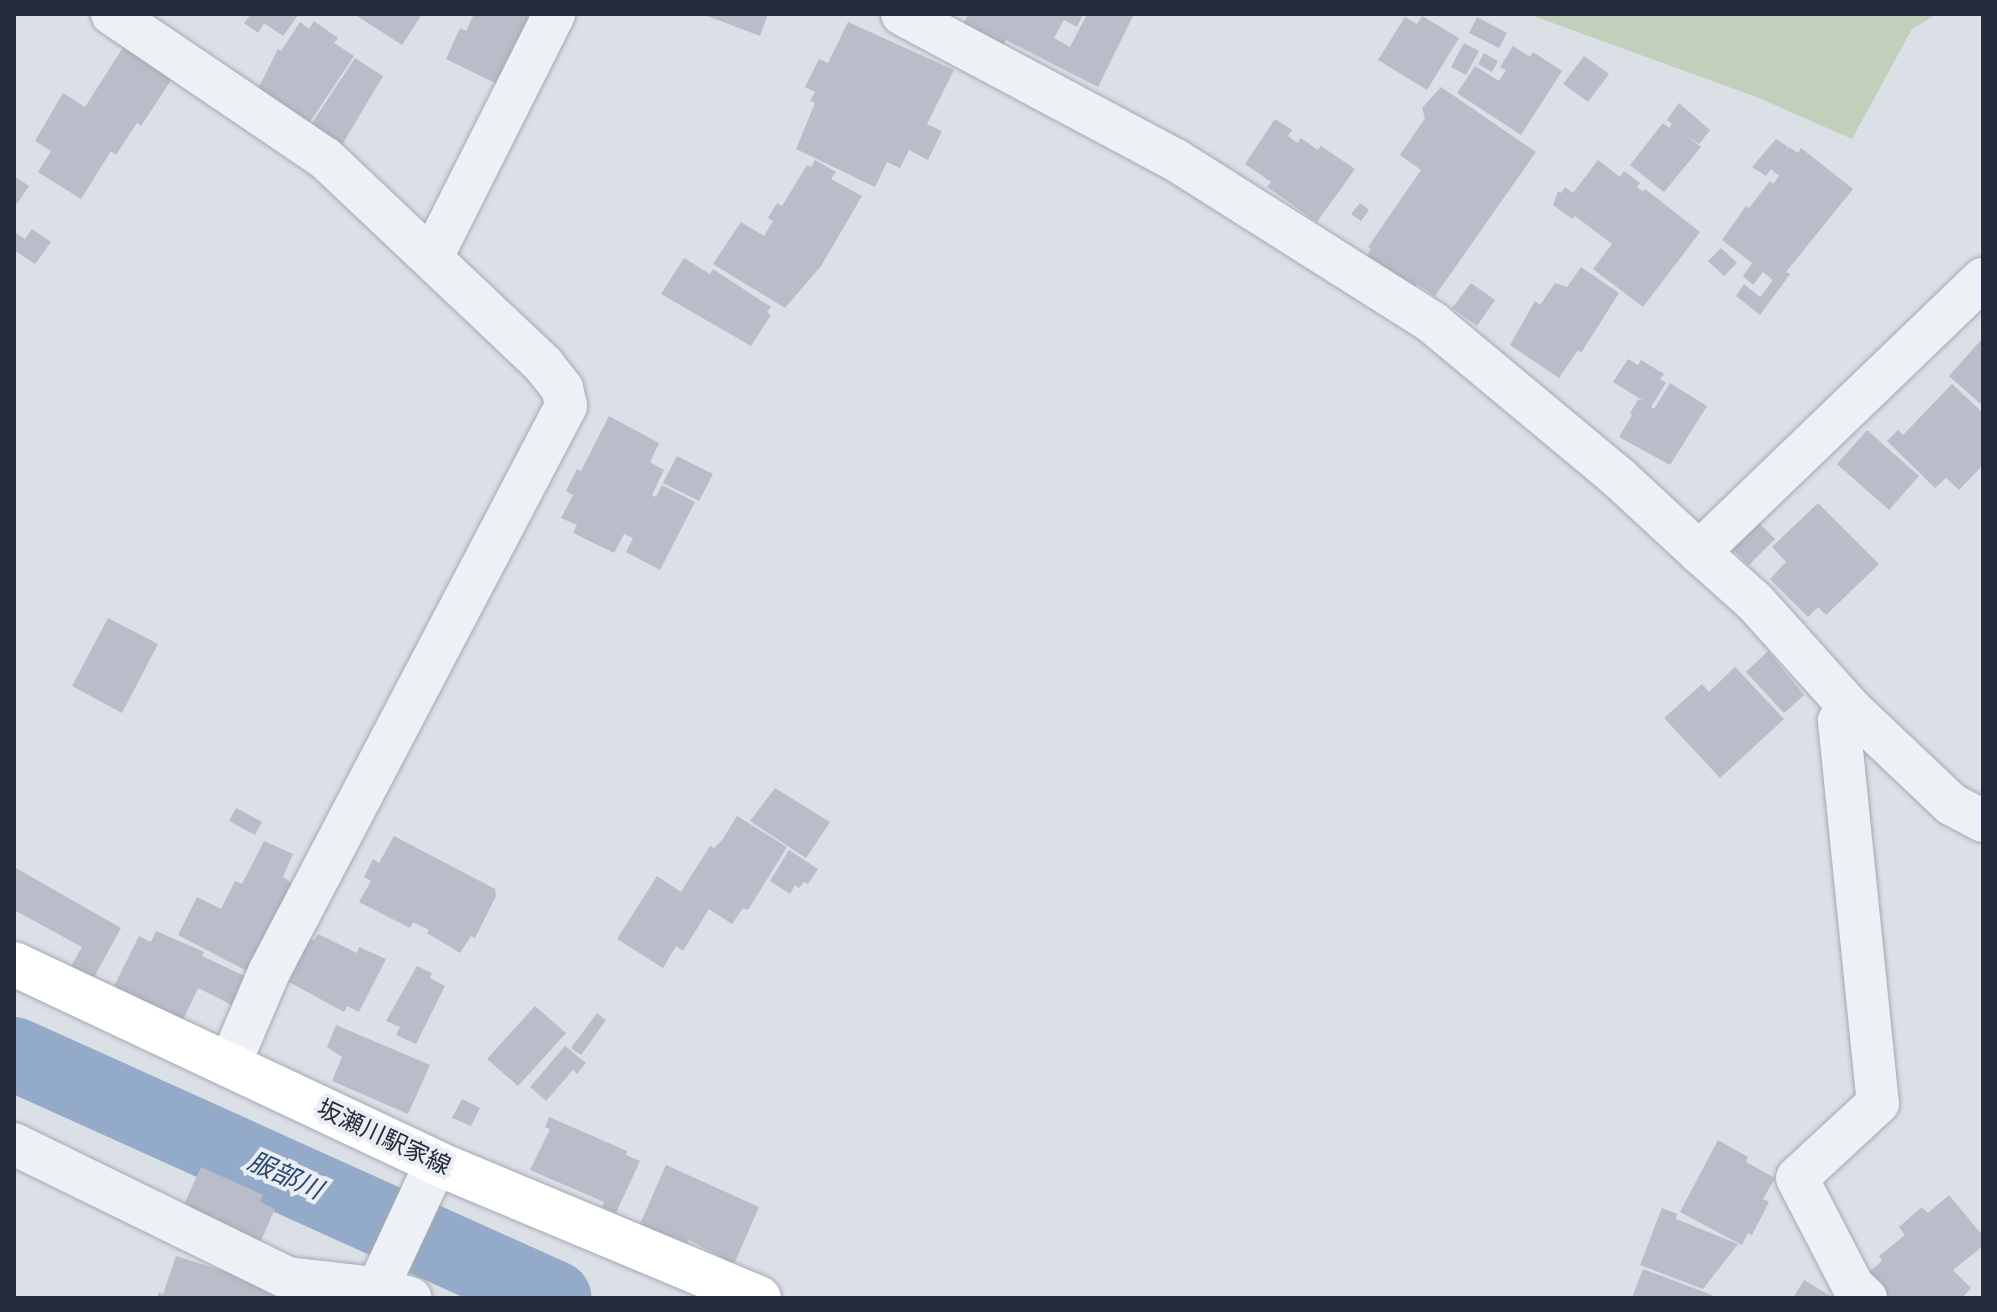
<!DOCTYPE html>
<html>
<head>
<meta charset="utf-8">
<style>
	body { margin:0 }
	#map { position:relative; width:1997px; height:1312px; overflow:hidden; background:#dbdfe6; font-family:Raleway,"Noto Sans JP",sans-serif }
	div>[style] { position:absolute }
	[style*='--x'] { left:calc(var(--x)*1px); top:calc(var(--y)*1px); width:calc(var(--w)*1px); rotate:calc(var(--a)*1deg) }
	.green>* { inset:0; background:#c0d0bb }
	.river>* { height:74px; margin:-37px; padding:0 37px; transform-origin:37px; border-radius:37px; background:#93abc8 }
	.building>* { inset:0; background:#b8bdc9 }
	.roads { filter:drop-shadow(0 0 2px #a4a9b3) drop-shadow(0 0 2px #a4a9b3) }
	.minor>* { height:42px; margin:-21px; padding:0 21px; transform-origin:21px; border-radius:21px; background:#edf0f4 }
	.major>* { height:44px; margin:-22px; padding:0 22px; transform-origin:22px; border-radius:22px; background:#fff }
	span { translate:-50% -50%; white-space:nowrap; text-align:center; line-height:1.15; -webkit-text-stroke:8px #eaeef4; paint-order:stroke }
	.street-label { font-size:24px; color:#242c3c }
	.water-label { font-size:26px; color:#2d4971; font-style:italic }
	.frame { position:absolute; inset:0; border:16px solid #242c3c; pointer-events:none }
</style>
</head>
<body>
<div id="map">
	<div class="green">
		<i style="clip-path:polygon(1528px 14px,1937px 14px,1912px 29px,1852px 139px,1759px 98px)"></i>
	</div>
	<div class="river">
		<i style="--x:14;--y:1054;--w:593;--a:24.28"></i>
	</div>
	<div class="building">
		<i style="clip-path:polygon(251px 14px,299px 14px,283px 36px,264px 23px,258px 33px,244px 23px)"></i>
		<i style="clip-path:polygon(354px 14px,422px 14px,402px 45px)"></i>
		<i style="clip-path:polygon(474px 14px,537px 14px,501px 86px,446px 59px,460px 28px,466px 31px)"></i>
		<i style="clip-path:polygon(702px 14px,768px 14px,760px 36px)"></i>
		<i style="clip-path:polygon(968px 14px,1083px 14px,1077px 27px,1064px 20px,1054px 38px,1070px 47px,1087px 14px,1134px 14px,1098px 87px,1006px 40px,1001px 50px,961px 29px)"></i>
		<i style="clip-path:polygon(1422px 16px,1459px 38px,1427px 90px,1378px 60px,1405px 17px,1417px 24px)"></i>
		<i style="clip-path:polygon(1477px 17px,1507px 33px,1499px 48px,1469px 33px)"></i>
		<i style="clip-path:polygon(314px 21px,338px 38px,334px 43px,354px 56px,308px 125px,257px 91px,278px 49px,281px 51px,300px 22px,309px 29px)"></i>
		<i style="clip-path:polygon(848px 22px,954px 70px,927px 124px,942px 131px,928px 160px,909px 150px,900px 168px,887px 162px,875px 187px,796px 149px,815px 103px,810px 101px,815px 92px,805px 87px,819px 59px,828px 63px)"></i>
		<i style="clip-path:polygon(1464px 43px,1479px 51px,1466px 75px,1451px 67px)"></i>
		<i style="clip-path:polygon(124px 46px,159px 64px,155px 69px,172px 79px,141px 126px,137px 123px,116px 155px,111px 151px,81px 199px,38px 172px,51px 151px,35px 141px,63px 93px,85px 107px)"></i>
		<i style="clip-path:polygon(1513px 46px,1530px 57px,1533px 52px,1562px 71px,1521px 135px,1457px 93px,1475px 66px,1499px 81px,1506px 70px,1500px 67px)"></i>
		<i style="clip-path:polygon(1484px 53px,1498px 61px,1492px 72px,1478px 64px)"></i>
		<i style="clip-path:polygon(1584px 56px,1609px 74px,1588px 102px,1563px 84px)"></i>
		<i style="clip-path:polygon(355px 58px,383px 76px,339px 150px,308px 129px)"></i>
		<i style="clip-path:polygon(1441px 87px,1536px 152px,1435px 296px,1417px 284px,1413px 290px,1366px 257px,1371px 249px,1368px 247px,1421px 170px,1400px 155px,1425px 118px,1422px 108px)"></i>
		<i style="clip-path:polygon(1679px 103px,1710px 130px,1699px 144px,1683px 133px,1701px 147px,1664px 192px,1630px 165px,1663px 123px,1669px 128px,1672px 124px,1667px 120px)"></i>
		<i style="clip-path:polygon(1275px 119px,1292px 130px,1288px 136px,1297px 143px,1301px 138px,1318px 150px,1321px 146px,1355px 169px,1317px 222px,1267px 187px,1271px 182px,1245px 164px)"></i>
		<i style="clip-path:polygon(1776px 139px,1788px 147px,1781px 157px,1789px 147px,1798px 153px,1801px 148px,1853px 189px,1786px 272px,1790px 274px,1760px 315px,1736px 296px,1744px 284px,1760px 297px,1773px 280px,1763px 272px,1753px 285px,1743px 276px,1752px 263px,1722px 240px,1746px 206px,1749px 208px,1770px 181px,1773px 184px,1779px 176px,1771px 169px,1766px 176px,1752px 167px)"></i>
		<i style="clip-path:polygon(815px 160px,836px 172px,831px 179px,862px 196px,821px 266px,785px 308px,713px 264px,741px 222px,764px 236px,773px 221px,768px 218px,777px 203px,782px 206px,807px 165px,811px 167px)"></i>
		<i style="clip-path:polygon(1598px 160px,1620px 177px,1624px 171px,1640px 183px,1637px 187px,1643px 192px,1645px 189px,1700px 232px,1643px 307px,1593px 269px,1612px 244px,1575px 216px,1572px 219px,1553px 205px,1558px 191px,1561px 193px,1565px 187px,1573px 193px)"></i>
		<i style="clip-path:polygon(14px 176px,29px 186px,17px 204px,14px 202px)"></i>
		<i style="clip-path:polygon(1360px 203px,1369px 210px,1361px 221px,1351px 214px)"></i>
		<i style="clip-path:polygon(32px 229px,51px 242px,35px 264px,14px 250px,16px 233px,25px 239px)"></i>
		<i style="clip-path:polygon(1721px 248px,1737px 263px,1724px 276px,1708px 261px)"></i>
		<i style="clip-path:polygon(684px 258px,710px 274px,713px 269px,771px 307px,767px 312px,771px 315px,751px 346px,661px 294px)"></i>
		<i style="clip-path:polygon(1581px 267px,1619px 293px,1581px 353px,1578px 350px,1559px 378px,1510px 345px,1535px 301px,1540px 305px,1555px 283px,1567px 287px)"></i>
		<i style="clip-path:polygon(1471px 283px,1495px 300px,1477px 326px,1452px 308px)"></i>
		<i style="clip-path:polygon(1981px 340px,1983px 342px,1983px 406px,1949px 376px)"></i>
		<i style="clip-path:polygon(1628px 359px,1638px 365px,1641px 360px,1664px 374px,1660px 379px,1666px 383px,1651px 407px,1654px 409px,1670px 383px,1707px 406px,1670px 465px,1619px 437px,1632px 415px,1630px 413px,1638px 400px,1642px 400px,1613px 382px)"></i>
		<i style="clip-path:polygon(1952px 384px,1983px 413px,1983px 465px,1959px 490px,1946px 478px,1935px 488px,1887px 441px,1898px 430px,1903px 435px)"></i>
		<i style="clip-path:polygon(609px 416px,659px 443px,650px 462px,664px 470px,652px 495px,656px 497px,662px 485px,695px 502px,660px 570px,626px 552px,633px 538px,624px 534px,614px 553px,573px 533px,577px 525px,561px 518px,573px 495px,566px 491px,577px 469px,581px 471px)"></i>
		<i style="clip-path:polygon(1867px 430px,1919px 476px,1889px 510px,1837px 464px)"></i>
		<i style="clip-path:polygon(677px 456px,713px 474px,699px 501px,663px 483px)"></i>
		<i style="clip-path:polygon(1818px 503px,1879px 564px,1826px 615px,1818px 607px,1808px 617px,1770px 579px,1786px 562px,1772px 547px)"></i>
		<i style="clip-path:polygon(1758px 522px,1775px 539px,1749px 565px,1732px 549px)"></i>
		<i style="clip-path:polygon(108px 618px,158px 644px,122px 713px,72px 686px)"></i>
		<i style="clip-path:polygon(1768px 651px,1804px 695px,1784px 713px,1746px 672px)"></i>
		<i style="clip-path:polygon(1735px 667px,1784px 719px,1720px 778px,1664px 718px,1702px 684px,1709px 692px)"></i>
		<i style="clip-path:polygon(775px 788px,830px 822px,806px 858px,750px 821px)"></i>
		<i style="clip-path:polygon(236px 808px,262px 822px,255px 835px,229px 821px)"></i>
		<i style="clip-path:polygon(737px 816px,787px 847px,748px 910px,743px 908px,732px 924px,709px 909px,683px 951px,676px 946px,663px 968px,617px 939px,657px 876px,681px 892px,710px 846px,714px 848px,722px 840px)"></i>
		<i style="clip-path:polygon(394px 836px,495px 889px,496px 896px,475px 938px,471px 936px,460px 953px,427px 933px,429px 930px,413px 922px,410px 928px,359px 902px,371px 881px,364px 877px,373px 859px,379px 863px)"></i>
		<i style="clip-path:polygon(264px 841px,293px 854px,283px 877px,294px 885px,251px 973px,178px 935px,197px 897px,221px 909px,235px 881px,242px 884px)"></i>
		<i style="clip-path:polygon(789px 850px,818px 869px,808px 884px,804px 882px,799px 888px,795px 885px,790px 894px,770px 881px)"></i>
		<i style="clip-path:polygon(14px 867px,121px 928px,93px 979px,71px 966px,82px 947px,14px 910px)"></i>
		<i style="clip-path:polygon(156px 931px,204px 952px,202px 956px,253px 980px,238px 1008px,198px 988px,183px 1020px,114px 986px,139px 936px,151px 942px)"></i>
		<i style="clip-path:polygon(318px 934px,357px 953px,359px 947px,386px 959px,359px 1012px,347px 1006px,344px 1012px,289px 982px,310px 938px,314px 940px)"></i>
		<i style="clip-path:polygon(417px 966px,432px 973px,430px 978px,445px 986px,416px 1044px,396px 1035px,400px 1027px,386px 1021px)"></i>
		<i style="clip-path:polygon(535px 1006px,566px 1033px,518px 1086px,487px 1059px)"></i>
		<i style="clip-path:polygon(597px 1013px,606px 1020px,581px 1055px,571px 1048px)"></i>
		<i style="clip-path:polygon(336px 1025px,430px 1065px,408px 1114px,332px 1081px,342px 1057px,327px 1047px)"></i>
		<i style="clip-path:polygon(565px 1046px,586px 1063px,577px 1074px,573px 1070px,546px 1101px,530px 1087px)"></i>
		<i style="clip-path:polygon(462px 1099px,480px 1108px,471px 1126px,452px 1118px)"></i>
		<i style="clip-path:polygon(549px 1117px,627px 1151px,626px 1155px,640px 1161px,616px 1213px,602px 1207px,604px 1202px,530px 1170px,550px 1129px,545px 1127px)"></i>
		<i style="clip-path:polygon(1718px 1140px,1748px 1157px,1746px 1162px,1775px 1178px,1763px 1199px,1769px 1202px,1752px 1235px,1748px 1233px,1742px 1245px,1680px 1212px)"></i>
		<i style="clip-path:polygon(666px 1165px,759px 1207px,734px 1264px,689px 1240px,687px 1244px,640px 1224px)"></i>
		<i style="clip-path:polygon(201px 1167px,263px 1195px,260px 1202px,275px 1209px,260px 1243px,182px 1209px)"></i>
		<i style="clip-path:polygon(1949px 1195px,1983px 1236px,1983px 1246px,1953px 1270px,1971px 1288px,1962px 1298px,1888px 1298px,1868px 1273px,1882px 1261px,1879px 1256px,1905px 1235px,1899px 1227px,1922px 1207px,1928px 1213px)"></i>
		<i style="clip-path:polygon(1662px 1208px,1677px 1214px,1676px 1219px,1738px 1244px,1703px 1289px,1640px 1265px)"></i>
		<i style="clip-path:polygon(176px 1256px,289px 1292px,287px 1298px,157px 1298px,159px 1292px,163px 1294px)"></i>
		<i style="clip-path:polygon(1643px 1269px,1712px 1295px,1711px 1298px,1632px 1298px)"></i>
		<i style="clip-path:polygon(1804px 1280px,1834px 1298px,1793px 1298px)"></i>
	</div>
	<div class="roads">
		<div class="minor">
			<i style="--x:112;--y:14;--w:257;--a:34.1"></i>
			<i style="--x:325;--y:158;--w:300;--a:43.4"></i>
			<i style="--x:543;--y:364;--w:31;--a:52"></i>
			<i style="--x:562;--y:388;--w:18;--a:77"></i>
			<i style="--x:566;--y:406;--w:639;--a:117.69"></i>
			<i style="--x:269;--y:972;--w:102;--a:113.1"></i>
			<i style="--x:902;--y:14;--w:308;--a:28.1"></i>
			<i style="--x:1174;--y:159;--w:307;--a:32.3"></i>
			<i style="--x:1433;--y:323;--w:241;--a:39.8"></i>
			<i style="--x:1618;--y:477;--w:110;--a:42.8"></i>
			<i style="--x:1699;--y:552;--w:75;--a:41.8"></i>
			<i style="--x:1755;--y:602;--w:145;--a:48.1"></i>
			<i style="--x:1852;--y:710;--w:137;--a:43.5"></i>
			<i style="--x:1951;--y:804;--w:36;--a:28"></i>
			<i style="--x:432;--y:257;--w:272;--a:-63.3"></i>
			<i style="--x:1699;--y:552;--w:394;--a:-43.9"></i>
			<i style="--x:1852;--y:710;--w:17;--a:140"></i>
			<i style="--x:1839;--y:721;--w:384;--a:84.2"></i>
			<i style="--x:1878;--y:1103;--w:110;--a:137.2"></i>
			<i style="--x:1797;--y:1178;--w:122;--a:62.6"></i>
			<i style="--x:1853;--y:1286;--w:18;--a:43"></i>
			<i style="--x:14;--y:1144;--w:305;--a:26.1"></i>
			<i style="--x:288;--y:1278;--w:88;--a:6.6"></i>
			<i style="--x:375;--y:1288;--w:37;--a:16"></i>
			<i style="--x:373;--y:1298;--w:149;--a:-65"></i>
		</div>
		<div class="major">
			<i style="--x:14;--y:964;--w:467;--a:25.2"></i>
			<i style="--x:436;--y:1163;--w:350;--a:22.7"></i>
		</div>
	</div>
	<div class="street-label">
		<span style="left:384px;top:1137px;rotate:25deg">坂瀬川駅家線</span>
	</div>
	<div class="water-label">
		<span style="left:285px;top:1176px;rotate:24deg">服部川</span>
	</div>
	<div class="frame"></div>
</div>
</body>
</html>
